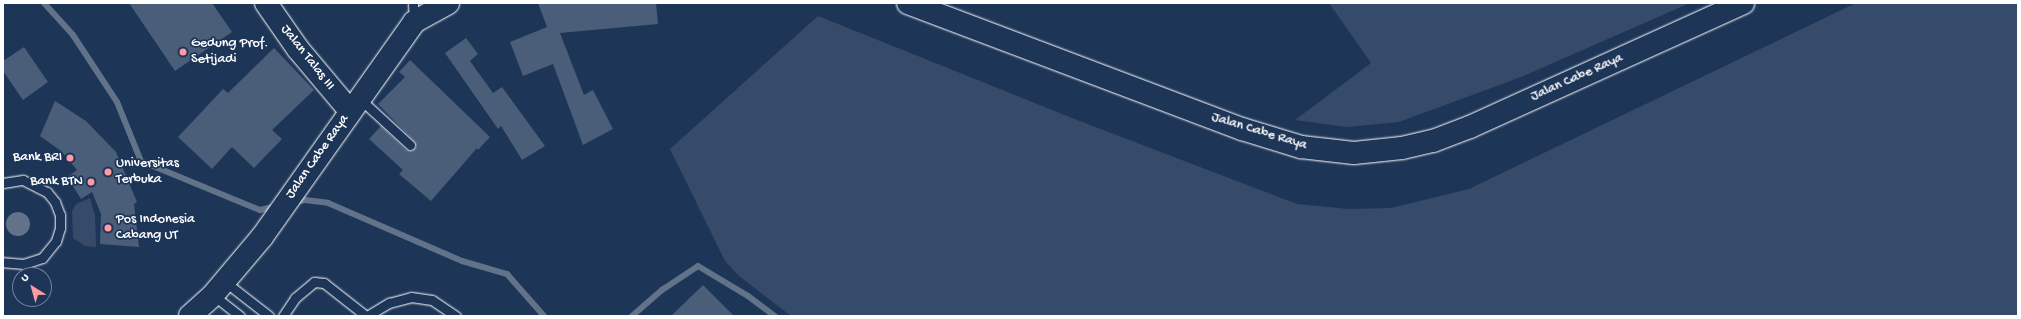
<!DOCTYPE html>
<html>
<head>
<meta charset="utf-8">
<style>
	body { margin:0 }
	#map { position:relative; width:2021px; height:319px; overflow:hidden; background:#1d3557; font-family:"Gochi Hand",sans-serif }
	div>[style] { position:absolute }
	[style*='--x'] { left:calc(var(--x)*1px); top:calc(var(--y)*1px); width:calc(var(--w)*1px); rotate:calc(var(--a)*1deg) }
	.green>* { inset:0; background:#364b69 }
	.water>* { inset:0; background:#617289 }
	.round { border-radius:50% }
	.stream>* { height:6px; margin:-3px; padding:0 3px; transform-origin:3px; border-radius:3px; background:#617289 }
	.building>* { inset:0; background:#4a5d79 }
	.roads { filter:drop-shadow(0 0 1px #fff) drop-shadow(0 0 1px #fff) }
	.service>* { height:9px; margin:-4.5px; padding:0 4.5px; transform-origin:4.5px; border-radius:4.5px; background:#1d3557 }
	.tertiary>* { height:22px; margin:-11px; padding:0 11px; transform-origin:11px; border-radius:11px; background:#1d3557 }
	.secondary>* { height:22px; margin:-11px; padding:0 11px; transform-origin:11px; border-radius:11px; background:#1d3557 }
	.dots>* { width:11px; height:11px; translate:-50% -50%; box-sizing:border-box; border:2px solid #1d3557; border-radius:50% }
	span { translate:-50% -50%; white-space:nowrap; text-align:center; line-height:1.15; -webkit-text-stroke:3.5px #1d3557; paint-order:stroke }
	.poi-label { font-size:14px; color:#fff }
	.left { translate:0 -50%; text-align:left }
	.right { translate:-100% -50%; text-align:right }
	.street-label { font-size:14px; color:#fff }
	.frame { position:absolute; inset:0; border:4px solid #fff; pointer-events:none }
	.north { position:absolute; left:12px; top:267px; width:40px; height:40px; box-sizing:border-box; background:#1d3557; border:1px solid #77869a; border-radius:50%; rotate:323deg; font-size:11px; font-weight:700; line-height:16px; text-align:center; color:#fff }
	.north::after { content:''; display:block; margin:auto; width:14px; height:18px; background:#ff9aa2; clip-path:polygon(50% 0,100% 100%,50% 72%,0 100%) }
</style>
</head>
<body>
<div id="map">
	<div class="green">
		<i style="clip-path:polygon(1329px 3px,1690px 3px,1521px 77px,1399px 122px,1347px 127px,1295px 120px,1371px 63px)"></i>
		<i style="clip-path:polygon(1856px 3px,2018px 3px,2018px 316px,791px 316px,739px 276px,725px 261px,670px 149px,818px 16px,1072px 118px,1297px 204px,1349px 209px,1391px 208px,1469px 189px)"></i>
		<i style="clip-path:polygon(90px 198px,95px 215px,96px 247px,85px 246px,73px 238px,72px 211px,76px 204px)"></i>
	</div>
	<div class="water">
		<i class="round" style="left:6px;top:212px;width:24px;height:24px"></i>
	</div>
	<div class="stream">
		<i style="--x:44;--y:3;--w:43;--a:47.8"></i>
		<i style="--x:73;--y:35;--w:80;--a:56.7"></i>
		<i style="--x:117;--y:102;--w:64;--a:67.9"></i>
		<i style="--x:141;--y:161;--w:129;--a:22.4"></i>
		<i style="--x:260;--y:210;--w:17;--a:-13"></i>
		<i style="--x:294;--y:202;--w:11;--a:-10"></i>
		<i style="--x:305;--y:200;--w:23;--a:7"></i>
		<i style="--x:328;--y:203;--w:146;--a:23.4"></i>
		<i style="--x:462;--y:261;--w:47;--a:16.1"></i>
		<i style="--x:507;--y:274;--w:56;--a:48.6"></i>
		<i style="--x:632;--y:316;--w:40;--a:-41"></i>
		<i style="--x:662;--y:290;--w:43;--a:-33.7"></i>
		<i style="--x:698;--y:266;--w:58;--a:31"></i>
		<i style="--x:748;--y:296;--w:34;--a:37"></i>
	</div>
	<div class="building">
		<i style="clip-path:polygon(129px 3px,212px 3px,232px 32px,175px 71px)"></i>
		<i style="clip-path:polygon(538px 3px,656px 3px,658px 24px,560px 33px,584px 95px,593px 90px,613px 129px,583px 145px,553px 64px,523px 76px,510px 42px,547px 27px)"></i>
		<i style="clip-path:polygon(466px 38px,478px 54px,470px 61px,493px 93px,502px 87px,545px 146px,522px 160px,501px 126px,498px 129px,445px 53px)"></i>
		<i style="clip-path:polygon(24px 47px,48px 82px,23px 100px,3px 71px,3px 61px)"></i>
		<i style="clip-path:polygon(274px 48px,314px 90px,272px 130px,282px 139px,254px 168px,232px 147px,212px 169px,178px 137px,223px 89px,228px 93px)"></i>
		<i style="clip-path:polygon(410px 60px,490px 137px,478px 150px,477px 148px,431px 201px,399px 174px,403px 170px,369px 139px,381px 126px,406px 150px,412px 151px,416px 147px,414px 141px,378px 104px,405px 77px,399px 72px)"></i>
		<i style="clip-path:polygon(55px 101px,86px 121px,116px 152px,137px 202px,134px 204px,139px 247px,100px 244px,101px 214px,92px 192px,81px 199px,67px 177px,77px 170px,61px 151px,40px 136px)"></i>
		<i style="clip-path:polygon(703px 285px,734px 316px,671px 316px)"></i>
	</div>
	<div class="roads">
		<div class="service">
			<i style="--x:413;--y:3;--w:17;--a:87"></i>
			<i style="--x:360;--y:99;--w:68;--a:42.6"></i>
			<i style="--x:3;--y:183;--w:20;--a:-9"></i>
			<i style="--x:23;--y:180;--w:27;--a:27"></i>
			<i style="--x:47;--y:192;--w:13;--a:51"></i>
			<i style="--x:55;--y:202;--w:14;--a:69"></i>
			<i style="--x:60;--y:215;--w:13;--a:90"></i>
			<i style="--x:60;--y:228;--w:14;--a:107"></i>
			<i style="--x:56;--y:241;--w:22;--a:129"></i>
			<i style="--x:42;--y:258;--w:19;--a:162"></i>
			<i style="--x:24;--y:264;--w:21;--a:-175"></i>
			<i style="--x:224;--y:281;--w:57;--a:37.9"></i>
			<i style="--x:213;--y:295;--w:34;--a:38"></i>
			<i style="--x:283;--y:316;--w:22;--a:-56"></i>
			<i style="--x:295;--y:298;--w:25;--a:-40"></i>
			<i style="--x:314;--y:282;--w:10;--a:6"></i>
			<i style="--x:324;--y:283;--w:53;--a:38.2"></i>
			<i style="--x:367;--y:316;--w:26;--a:-31"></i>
			<i style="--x:389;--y:303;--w:23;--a:-15"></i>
			<i style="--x:411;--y:297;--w:21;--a:8"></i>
			<i style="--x:432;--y:300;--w:29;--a:34"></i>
		</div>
		<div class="tertiary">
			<i style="--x:266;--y:3;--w:56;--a:55.2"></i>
			<i style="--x:298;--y:49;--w:81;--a:50"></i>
		</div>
		<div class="secondary">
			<i style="--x:908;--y:3;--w:357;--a:20.7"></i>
			<i style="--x:1242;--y:129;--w:62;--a:17"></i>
			<i style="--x:1301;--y:147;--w:53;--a:6.5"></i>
			<i style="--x:1354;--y:153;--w:48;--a:-5.9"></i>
			<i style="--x:1402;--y:148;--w:32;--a:-13"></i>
			<i style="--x:1433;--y:141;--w:40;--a:-21"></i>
			<i style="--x:1470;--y:127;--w:300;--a:-24.4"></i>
			<i style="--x:190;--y:316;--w:31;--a:-42"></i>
			<i style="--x:213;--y:295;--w:76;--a:-49.8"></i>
			<i style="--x:262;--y:237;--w:263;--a:-54.7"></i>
			<i style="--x:414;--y:22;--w:39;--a:-29"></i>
		</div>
	</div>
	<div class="dots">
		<i style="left:183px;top:52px;background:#ff9aa2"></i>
		<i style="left:70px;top:158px;background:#ff9aa2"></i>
		<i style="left:108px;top:172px;background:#ff9aa2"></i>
		<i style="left:91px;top:182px;background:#ff9aa2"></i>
		<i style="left:108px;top:228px;background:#ff9aa2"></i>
	</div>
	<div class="poi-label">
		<span class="left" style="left:191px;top:52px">Gedung Prof.<br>Setijadi</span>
		<span class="right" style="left:62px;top:158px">Bank BRI</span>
		<span class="left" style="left:116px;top:172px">Universitas<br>Terbuka</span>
		<span class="right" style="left:83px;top:182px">Bank BTN</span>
		<span class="left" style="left:116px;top:228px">Pos Indonesia<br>Cabang UT</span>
	</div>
	<div class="street-label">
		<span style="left:307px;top:58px;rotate:52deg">Jalan Talas III</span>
		<span style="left:1577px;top:78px;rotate:-24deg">Jalan Cabe Raya</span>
		<span style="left:1259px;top:132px;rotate:17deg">Jalan Cabe Raya</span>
		<span style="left:318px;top:157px;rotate:-55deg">Jalan Cabe Raya</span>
	</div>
	<div class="frame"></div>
	<div class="north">U</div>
</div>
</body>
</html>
